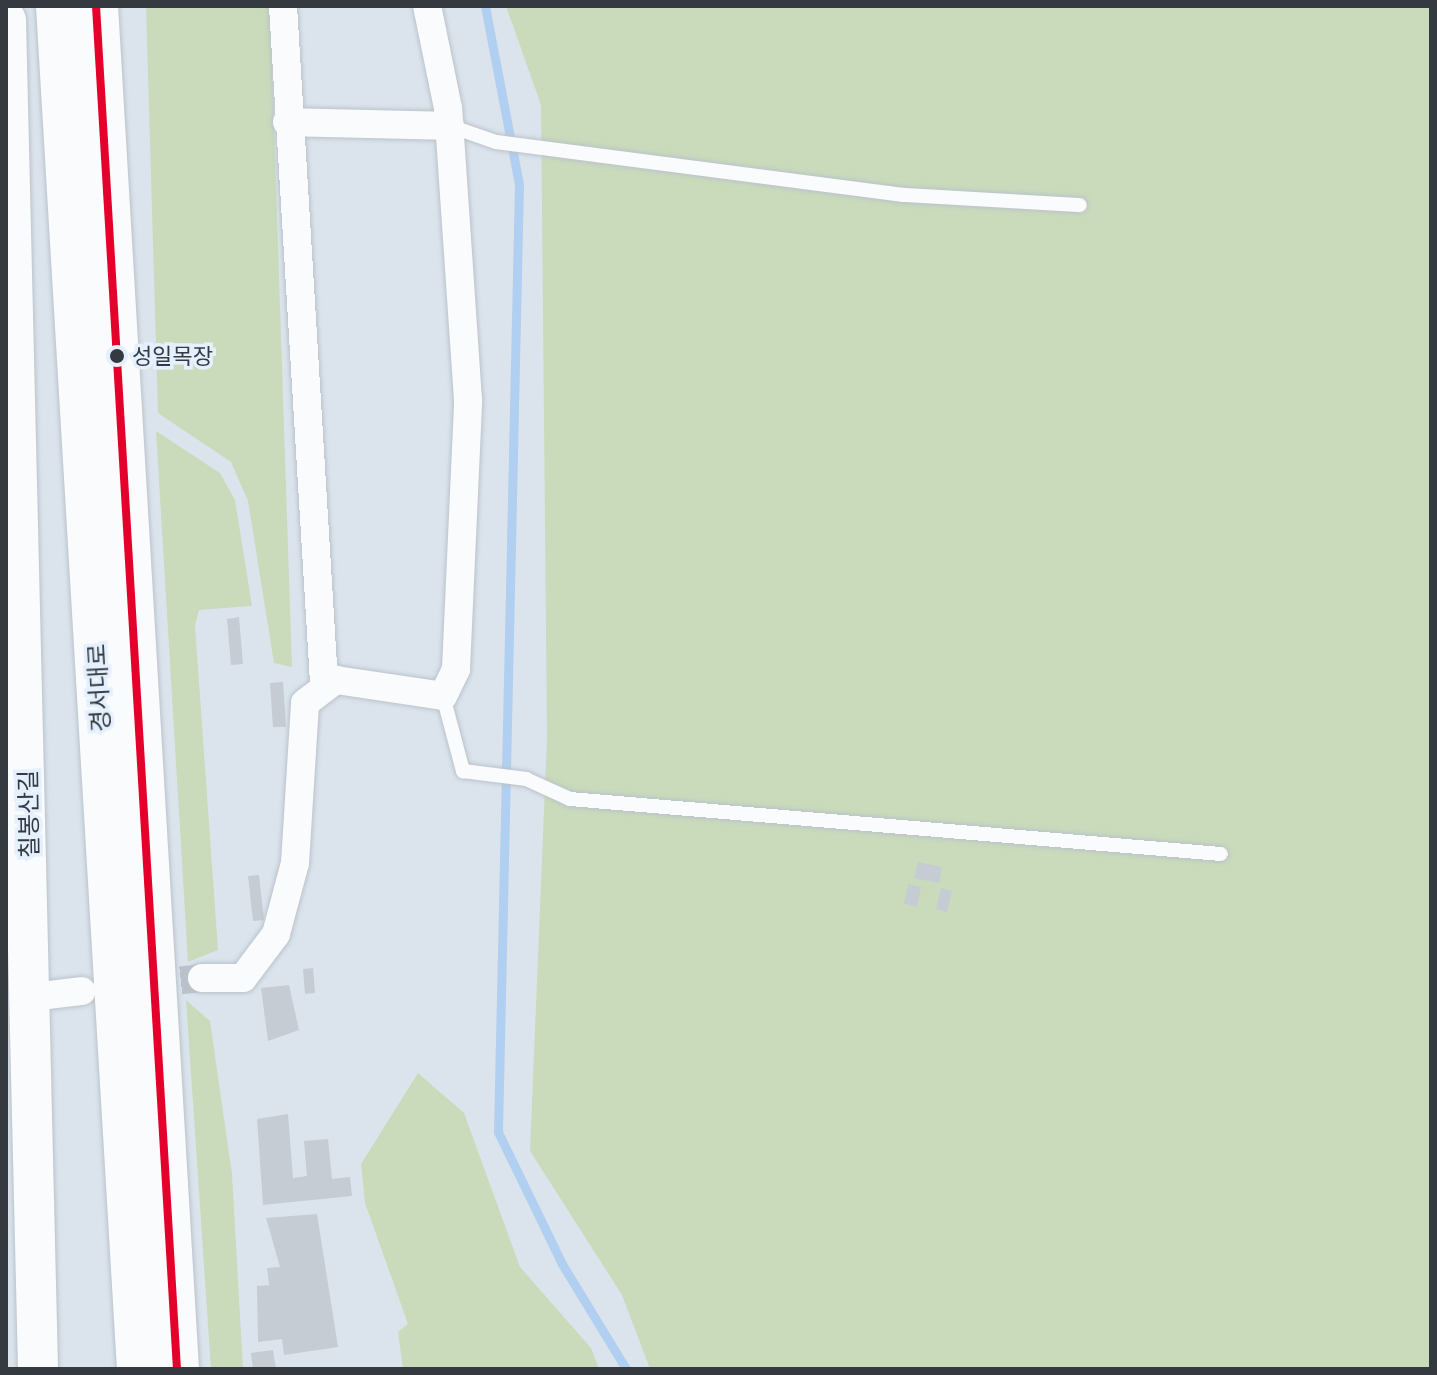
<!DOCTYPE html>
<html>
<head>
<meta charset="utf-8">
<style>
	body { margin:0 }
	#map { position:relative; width:1437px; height:1375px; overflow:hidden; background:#dbe4ed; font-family:Barlow,"Noto Sans KR",sans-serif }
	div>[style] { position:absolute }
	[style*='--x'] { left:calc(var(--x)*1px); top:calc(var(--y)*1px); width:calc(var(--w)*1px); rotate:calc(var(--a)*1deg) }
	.green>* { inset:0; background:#c9dbbb }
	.stream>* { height:9px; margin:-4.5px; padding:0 4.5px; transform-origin:4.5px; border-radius:4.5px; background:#b1cff0 }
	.building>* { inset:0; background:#c5ccd3 }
	.street-tunnel>* { height:28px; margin-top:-14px; transform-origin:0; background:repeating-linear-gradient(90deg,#bac2ca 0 28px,transparent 0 42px) }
	.roads { filter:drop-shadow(0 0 2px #bbc2ca) drop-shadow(0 0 2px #bbc2ca) }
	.lane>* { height:14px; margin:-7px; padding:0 7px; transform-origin:7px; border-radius:7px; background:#fafbfc }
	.street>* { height:28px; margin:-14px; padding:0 14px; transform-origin:14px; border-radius:14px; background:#fafbfc }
	.secondary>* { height:40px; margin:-20px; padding:0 20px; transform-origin:20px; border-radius:20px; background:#fafbfc }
	.primary>* { height:44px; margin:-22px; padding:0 22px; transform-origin:22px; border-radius:22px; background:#fafbfc }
	.bus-1>* { height:8px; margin:-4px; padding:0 4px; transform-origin:4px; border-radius:4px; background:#e4002b }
	.dots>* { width:22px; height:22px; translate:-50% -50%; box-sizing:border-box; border:4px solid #e4f0fe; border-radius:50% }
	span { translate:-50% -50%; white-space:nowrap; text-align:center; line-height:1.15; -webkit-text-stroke:7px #e4f0fe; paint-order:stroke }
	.bus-label { font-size:22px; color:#343a40 }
	.left { translate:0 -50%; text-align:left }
	.street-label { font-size:24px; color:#343a40 }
	.frame { position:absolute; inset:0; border:8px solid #343a40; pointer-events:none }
</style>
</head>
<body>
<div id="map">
	<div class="green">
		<i style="clip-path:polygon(146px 6px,270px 6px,292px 667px,274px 663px,248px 501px,231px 462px,158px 413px)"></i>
		<i style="clip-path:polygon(506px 6px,1431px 6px,1431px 1369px,650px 1369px,622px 1295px,530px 1151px,547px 737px,541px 105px)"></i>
		<i style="clip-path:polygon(156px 431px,220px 473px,235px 500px,252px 606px,199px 610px,195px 626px,218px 950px,188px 962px)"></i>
		<i style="clip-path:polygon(186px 1000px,210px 1021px,232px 1174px,243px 1369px,211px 1369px)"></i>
		<i style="clip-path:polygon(418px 1073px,464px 1113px,520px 1267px,591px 1348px,599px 1369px,403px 1369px,398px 1332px,408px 1324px,365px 1203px,361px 1164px)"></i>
	</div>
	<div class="stream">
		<i style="--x:485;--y:6;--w:181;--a:79.2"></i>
		<i style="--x:519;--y:184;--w:948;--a:91.27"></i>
		<i style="--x:498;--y:1132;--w:147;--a:64.1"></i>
		<i style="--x:562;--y:1264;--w:123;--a:58.6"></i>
	</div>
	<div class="building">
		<i style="clip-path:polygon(239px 617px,243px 664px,231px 665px,227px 619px)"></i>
		<i style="clip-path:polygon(283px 682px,286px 727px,273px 727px,270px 683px)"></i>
		<i style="clip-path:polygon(918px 862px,942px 867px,939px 883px,914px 878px)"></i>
		<i style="clip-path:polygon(259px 875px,264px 920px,253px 921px,248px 876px)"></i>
		<i style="clip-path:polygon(908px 884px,921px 887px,917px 907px,904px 904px)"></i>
		<i style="clip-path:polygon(941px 888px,952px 891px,947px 912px,936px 909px)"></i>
		<i style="clip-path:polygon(313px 968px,315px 993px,305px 994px,303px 969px)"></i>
		<i style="clip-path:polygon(289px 985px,299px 1030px,268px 1041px,261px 988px)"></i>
		<i style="clip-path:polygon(288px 1114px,293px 1178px,307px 1176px,304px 1141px,328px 1139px,332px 1179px,350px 1177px,352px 1196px,263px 1205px,257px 1119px)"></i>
		<i style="clip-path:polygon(317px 1214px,338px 1347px,284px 1355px,282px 1339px,258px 1342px,257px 1286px,269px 1285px,267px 1268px,280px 1267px,266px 1218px)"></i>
		<i style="clip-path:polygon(273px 1350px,276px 1369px,253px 1369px,251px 1353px)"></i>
	</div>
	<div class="street-tunnel">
		<i style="--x:139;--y:985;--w:63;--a:-6.3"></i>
	</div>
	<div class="roads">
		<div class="lane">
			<i style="--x:450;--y:126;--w:49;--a:19.2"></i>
			<i style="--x:496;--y:142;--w:411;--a:7.4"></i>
			<i style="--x:904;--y:195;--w:176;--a:3.3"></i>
			<i style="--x:443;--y:696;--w:78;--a:75.1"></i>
			<i style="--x:463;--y:771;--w:64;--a:7.2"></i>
			<i style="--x:526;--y:779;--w:48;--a:24.4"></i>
			<i style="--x:570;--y:799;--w:653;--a:4.83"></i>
		</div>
		<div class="street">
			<i style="--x:283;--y:6;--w:677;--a:86.53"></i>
			<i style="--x:287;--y:122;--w:163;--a:1.4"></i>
			<i style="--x:202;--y:978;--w:41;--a:0"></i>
			<i style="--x:243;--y:978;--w:55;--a:-53.1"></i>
			<i style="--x:276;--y:934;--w:73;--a:-75"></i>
			<i style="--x:295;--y:863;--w:160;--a:-86.4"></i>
			<i style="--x:305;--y:703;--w:39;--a:-37"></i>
			<i style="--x:336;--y:680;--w:108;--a:8.5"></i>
			<i style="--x:443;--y:696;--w:30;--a:-64"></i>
			<i style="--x:456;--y:669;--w:269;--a:-87.4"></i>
			<i style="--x:468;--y:400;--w:293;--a:-93.9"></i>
			<i style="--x:448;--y:108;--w:104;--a:-101.6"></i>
			<i style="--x:32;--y:997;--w:50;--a:-6.8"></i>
		</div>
		<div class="secondary">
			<i style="--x:6;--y:20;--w:1349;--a:88.64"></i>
		</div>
		<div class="primary">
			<i style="--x:58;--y:6;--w:1365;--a:86.6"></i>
			<i style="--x:96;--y:6;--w:1365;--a:86.6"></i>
		</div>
	</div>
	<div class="bus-1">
		<i style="--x:96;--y:6;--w:1365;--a:86.6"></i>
	</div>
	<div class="dots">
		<i style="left:117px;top:356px;background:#343a40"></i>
	</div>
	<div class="bus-label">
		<span class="left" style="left:132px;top:356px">성일목장</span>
	</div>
	<div class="street-label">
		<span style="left:98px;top:688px;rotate:-93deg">경서대로</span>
		<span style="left:28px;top:814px;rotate:-91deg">칠봉산길</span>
	</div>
	<div class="frame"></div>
</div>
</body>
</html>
